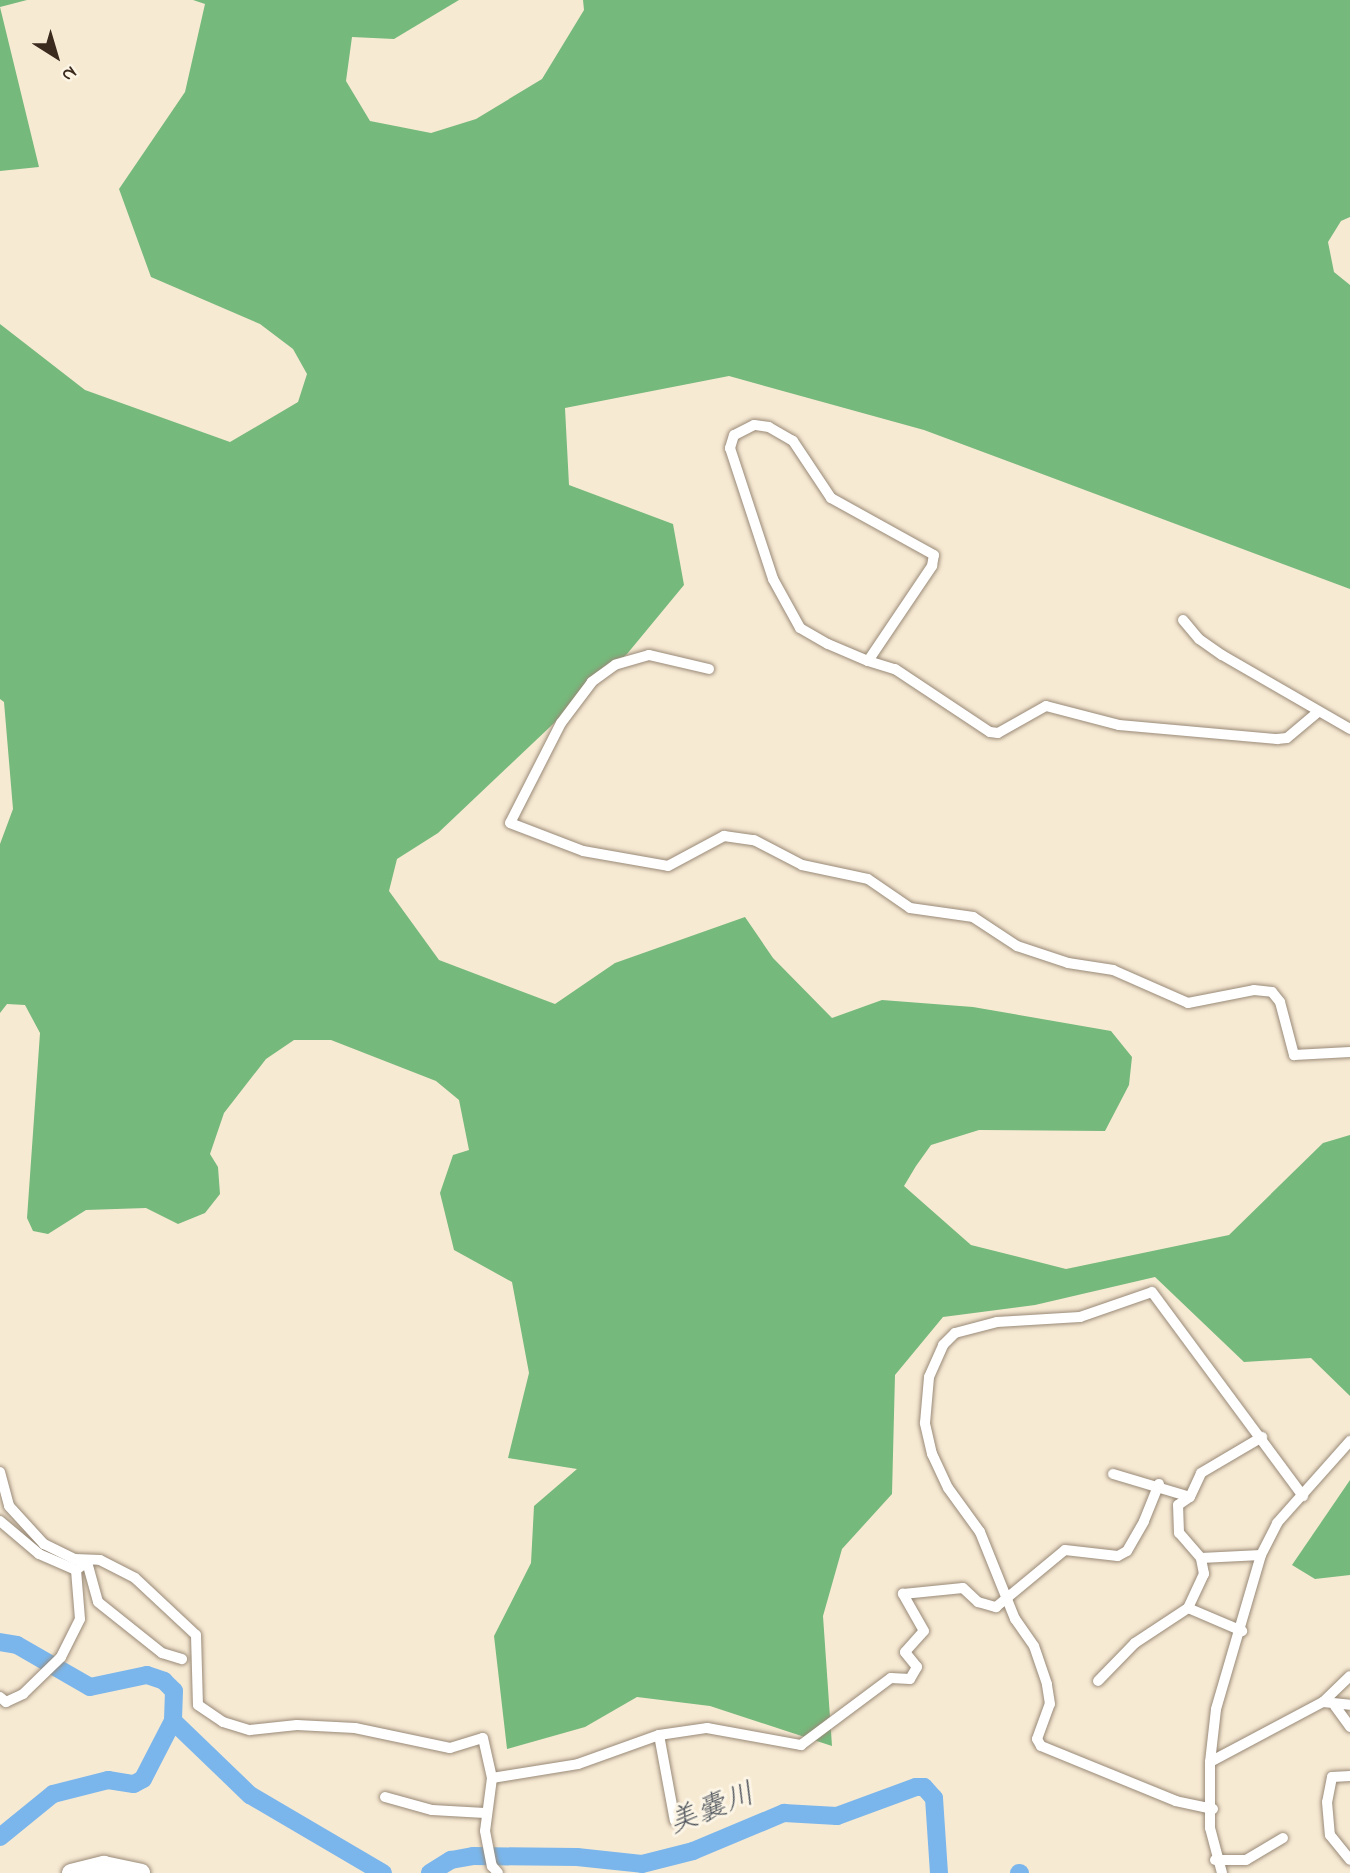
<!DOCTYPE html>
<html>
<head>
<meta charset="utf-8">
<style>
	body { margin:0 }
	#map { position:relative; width:1350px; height:1873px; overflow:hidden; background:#f7ead3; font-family:"Indie Flower","Klee One",sans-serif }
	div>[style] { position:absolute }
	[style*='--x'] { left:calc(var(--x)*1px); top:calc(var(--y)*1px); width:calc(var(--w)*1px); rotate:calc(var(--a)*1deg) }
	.forest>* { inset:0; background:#76b97c }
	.river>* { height:18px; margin:-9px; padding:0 9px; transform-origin:9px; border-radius:9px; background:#7ab6ec }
	.roads { filter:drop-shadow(0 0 2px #998a78) drop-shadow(0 0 2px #998a78) }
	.street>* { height:10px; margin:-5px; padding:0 5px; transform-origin:5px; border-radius:5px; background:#fff }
	.primary>* { height:18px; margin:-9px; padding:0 9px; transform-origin:9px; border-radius:9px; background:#fff }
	span { translate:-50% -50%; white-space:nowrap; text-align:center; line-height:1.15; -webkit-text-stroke:6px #fcf5e5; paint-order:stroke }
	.water-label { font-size:30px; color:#4e545c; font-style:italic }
	.north { position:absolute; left:21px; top:21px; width:70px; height:70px; -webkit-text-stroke:5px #fcf5e5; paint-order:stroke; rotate:143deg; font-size:19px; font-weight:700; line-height:28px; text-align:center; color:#3b2a1e }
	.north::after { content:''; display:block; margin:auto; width:24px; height:32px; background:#3b2a1e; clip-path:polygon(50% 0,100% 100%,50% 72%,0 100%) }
</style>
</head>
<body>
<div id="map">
	<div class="forest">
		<i style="clip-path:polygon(0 0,27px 0,0 7px,39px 167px,0 171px)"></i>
		<i style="clip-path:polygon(193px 0,459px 0,394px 39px,352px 37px,346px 81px,370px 121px,431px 133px,476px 119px,542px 79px,584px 10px,583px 0,1350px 0,1350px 217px,1341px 221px,1328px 242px,1334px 272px,1350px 285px,1350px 589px,924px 430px,729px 376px,565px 408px,569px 485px,673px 524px,684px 585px,627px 654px,438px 833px,397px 859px,389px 891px,439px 960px,555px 1004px,615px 963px,745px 917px,773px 958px,832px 1018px,882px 1000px,973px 1007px,1111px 1031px,1132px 1057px,1129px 1085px,1105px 1131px,979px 1130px,931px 1145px,916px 1166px,904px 1186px,971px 1245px,1066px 1269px,1229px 1235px,1323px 1143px,1350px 1135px,1350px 1396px,1311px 1358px,1244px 1362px,1155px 1277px,1035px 1305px,943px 1317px,895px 1375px,892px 1494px,842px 1549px,823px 1616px,832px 1746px,710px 1706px,637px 1697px,585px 1727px,507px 1749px,494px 1636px,531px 1563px,534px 1506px,577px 1469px,508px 1458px,529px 1373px,512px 1282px,454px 1250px,440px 1193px,453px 1155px,469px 1150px,459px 1100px,436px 1081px,331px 1040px,294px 1040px,266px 1059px,224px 1113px,210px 1154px,218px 1167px,220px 1194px,205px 1213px,178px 1224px,146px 1208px,86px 1210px,48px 1234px,33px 1231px,27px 1218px,40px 1033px,25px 1005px,7px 1004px,0 1013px,0 844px,13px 809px,4px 702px,0 699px,0 324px,85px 390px,230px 442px,298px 402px,307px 374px,293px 349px,260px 324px,151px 277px,119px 189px,185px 92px,205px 4px)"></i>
		<i style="clip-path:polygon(1350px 1480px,1350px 1575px,1315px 1579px,1292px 1565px)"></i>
	</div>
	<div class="river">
		<i style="--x:0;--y:1642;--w:17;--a:10"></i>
		<i style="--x:17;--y:1645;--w:84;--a:29.9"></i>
		<i style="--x:90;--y:1687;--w:58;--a:-11.9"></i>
		<i style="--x:147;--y:1675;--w:18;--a:19"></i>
		<i style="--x:164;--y:1681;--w:14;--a:45"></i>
		<i style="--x:174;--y:1691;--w:30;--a:92"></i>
		<i style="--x:173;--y:1721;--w:107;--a:43.9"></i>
		<i style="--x:250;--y:1795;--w:154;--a:30.4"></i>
		<i style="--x:0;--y:1837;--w:68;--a:-39.1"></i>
		<i style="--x:53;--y:1794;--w:57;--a:-14.3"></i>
		<i style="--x:108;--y:1780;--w:26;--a:9"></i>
		<i style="--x:134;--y:1784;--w:10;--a:-29"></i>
		<i style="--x:143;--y:1779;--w:65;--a:-62.7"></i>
		<i style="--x:430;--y:1873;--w:25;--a:-32"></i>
		<i style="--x:451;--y:1860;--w:22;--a:-10"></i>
		<i style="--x:473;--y:1856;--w:104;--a:0.6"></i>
		<i style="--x:577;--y:1857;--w:65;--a:6.1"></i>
		<i style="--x:642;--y:1864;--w:53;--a:-14.3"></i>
		<i style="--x:693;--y:1851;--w:99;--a:-22.7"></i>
		<i style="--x:784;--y:1813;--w:53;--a:3.2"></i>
		<i style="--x:837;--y:1816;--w:84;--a:-20.2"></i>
		<i style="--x:916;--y:1787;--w:8;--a:0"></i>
		<i style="--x:924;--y:1787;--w:15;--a:48"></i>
		<i style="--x:934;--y:1798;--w:75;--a:86.2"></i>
		<i style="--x:1019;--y:1873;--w:1;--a:0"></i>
	</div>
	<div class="roads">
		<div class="street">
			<i style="--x:1183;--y:620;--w:25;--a:50"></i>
			<i style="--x:1199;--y:639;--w:28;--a:35"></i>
			<i style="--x:1222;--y:655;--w:148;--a:30"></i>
			<i style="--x:868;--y:661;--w:115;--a:-56"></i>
			<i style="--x:932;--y:566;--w:11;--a:-80"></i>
			<i style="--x:934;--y:555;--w:118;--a:-151"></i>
			<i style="--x:831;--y:498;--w:69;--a:-123.7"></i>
			<i style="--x:793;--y:441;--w:28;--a:-150"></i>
			<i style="--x:769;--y:427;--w:15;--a:-172"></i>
			<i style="--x:754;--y:425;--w:22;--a:153"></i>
			<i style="--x:734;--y:435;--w:14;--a:107"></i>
			<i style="--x:730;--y:448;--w:138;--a:71.8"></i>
			<i style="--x:773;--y:579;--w:56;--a:61.1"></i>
			<i style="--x:800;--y:628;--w:32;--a:30"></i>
			<i style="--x:828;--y:644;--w:43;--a:23"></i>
			<i style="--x:868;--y:661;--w:28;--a:17"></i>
			<i style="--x:895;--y:669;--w:114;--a:33.6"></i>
			<i style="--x:990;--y:732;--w:8;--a:7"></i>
			<i style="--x:998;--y:733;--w:55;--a:-29.4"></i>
			<i style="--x:1046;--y:706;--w:75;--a:14.6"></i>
			<i style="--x:1119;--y:725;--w:159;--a:5.1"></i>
			<i style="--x:1277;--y:739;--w:10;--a:-6"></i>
			<i style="--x:1287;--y:738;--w:39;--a:-40"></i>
			<i style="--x:709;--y:669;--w:62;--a:-166.9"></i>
			<i style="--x:649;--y:655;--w:35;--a:164"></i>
			<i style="--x:615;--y:665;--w:29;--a:144"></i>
			<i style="--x:592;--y:682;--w:51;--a:127.1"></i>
			<i style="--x:561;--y:723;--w:112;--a:117"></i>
			<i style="--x:510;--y:823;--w:78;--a:21"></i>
			<i style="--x:583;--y:851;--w:86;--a:10"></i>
			<i style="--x:668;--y:866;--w:64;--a:-28.2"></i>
			<i style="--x:724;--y:836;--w:30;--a:8"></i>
			<i style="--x:754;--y:840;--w:54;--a:27.5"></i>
			<i style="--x:802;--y:865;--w:67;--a:12"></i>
			<i style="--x:868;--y:879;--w:51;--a:34.6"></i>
			<i style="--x:910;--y:908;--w:64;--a:8.1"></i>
			<i style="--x:973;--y:917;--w:53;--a:33.4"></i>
			<i style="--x:1017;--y:946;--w:54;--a:18.4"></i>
			<i style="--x:1068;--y:963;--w:46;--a:8.8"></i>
			<i style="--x:1113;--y:970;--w:82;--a:23.7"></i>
			<i style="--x:1188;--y:1003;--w:67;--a:-11.1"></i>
			<i style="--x:1254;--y:990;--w:18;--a:6"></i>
			<i style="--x:1272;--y:992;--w:13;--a:51"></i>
			<i style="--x:1280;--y:1002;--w:55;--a:75.2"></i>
			<i style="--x:1294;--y:1055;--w:56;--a:-3.1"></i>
			<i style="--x:0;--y:1472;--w:35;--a:75"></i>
			<i style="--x:9;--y:1506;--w:52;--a:47.4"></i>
			<i style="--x:44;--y:1544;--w:34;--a:26"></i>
			<i style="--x:75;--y:1559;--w:25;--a:2"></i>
			<i style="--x:100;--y:1560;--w:39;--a:27"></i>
			<i style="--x:135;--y:1578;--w:83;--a:43.1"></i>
			<i style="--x:196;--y:1635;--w:70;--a:88.4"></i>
			<i style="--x:198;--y:1705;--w:30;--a:34"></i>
			<i style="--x:223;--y:1722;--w:28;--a:17"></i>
			<i style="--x:250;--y:1730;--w:47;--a:-6.1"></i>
			<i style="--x:297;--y:1725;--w:58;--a:3"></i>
			<i style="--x:355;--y:1728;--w:97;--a:11.9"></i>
			<i style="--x:450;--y:1748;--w:34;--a:-17"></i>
			<i style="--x:483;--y:1738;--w:41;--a:77.3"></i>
			<i style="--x:492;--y:1778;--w:53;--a:97.5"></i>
			<i style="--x:485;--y:1831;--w:36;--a:79"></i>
			<i style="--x:492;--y:1866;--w:9;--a:49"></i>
			<i style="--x:1113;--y:1474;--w:80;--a:16.6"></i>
			<i style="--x:0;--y:1521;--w:51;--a:40.2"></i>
			<i style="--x:39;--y:1554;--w:40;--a:23.4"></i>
			<i style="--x:1201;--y:1558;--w:60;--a:-2.9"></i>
			<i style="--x:87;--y:1562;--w:41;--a:74.6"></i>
			<i style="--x:98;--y:1602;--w:82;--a:38.6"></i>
			<i style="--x:162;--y:1653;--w:21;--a:17"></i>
			<i style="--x:1188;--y:1608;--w:59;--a:23.1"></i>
			<i style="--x:1098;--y:1681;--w:53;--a:-45.8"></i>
			<i style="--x:1135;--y:1643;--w:64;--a:-33.4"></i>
			<i style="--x:1188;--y:1608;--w:38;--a:-65"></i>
			<i style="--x:1204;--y:1574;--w:16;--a:-101"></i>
			<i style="--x:1201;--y:1558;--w:33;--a:-131"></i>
			<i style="--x:1179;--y:1533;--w:28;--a:-92"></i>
			<i style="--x:1178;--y:1505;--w:14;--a:-34"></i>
			<i style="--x:1190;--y:1497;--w:26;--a:-65"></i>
			<i style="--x:1201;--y:1473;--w:71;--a:-30.5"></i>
			<i style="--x:0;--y:1697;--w:8;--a:40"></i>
			<i style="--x:6;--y:1702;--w:19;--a:-25"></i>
			<i style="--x:23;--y:1694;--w:53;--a:-44.2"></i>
			<i style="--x:61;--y:1657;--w:42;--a:-63.4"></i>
			<i style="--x:80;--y:1619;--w:49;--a:-94.7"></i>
			<i style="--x:76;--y:1570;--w:14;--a:-36"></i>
			<i style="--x:1323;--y:1702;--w:27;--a:6"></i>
			<i style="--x:1335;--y:1706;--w:26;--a:54"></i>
			<i style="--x:659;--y:1735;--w:87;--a:79.5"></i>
			<i style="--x:1210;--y:1762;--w:128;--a:-28"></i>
			<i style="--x:1323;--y:1702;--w:37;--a:-44"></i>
			<i style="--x:1350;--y:1776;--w:18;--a:177"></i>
			<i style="--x:1332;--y:1777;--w:25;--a:101"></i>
			<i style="--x:1327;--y:1802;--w:33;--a:85"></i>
			<i style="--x:1330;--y:1835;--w:32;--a:51"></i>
			<i style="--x:492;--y:1778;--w:87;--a:-9.2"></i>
			<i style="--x:578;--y:1764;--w:86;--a:-19.7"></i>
			<i style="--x:659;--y:1735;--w:49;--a:-8.3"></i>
			<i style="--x:707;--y:1728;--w:96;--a:10.3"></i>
			<i style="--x:801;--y:1745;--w:112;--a:-36.7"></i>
			<i style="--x:891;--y:1678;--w:19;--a:3"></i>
			<i style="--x:910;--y:1679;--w:14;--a:-60"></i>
			<i style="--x:917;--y:1667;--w:19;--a:-129"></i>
			<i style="--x:905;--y:1652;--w:28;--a:-48"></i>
			<i style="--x:924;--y:1631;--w:43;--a:-119.6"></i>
			<i style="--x:903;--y:1594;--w:60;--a:-5.7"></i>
			<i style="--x:963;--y:1588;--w:21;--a:43"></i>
			<i style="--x:978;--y:1602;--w:19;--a:16"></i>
			<i style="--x:996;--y:1607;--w:89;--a:-39.6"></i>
			<i style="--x:1065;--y:1550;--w:53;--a:6.5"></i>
			<i style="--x:1118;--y:1556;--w:10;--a:-29"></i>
			<i style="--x:1127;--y:1551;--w:34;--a:-60"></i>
			<i style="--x:1144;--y:1521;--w:40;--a:-68"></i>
			<i style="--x:385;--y:1797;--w:49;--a:15.5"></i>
			<i style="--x:432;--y:1810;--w:53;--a:3.2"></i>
			<i style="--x:1213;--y:1809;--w:38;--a:-168"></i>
			<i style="--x:1176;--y:1801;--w:146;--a:-157.8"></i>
			<i style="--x:1041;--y:1746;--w:8;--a:-120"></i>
			<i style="--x:1037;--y:1739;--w:37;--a:-70"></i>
			<i style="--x:1050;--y:1704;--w:20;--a:-99"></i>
			<i style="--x:1047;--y:1684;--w:40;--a:-108.9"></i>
			<i style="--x:1034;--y:1646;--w:33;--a:-125"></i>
			<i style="--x:1015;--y:1619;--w:94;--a:-111.9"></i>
			<i style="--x:980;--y:1532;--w:54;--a:-126"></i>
			<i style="--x:948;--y:1488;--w:38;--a:-115"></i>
			<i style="--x:932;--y:1454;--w:32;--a:-103"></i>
			<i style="--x:925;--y:1423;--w:46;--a:-85"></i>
			<i style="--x:929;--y:1377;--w:35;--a:-66"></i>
			<i style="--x:943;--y:1345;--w:17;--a:-45"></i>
			<i style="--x:955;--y:1333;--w:43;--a:-14.7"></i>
			<i style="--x:997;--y:1322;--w:83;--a:-3.4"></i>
			<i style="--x:1080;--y:1317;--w:76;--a:-19.1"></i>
			<i style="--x:1152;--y:1292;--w:254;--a:53.5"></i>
			<i style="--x:1215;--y:1860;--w:31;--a:0"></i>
			<i style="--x:1246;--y:1860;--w:43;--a:-30.7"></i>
			<i style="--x:1222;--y:1873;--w:47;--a:-104.9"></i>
			<i style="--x:1210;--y:1828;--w:66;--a:-90"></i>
			<i style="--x:1210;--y:1762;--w:53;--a:-83.5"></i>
			<i style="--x:1216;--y:1709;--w:160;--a:-73.7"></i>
			<i style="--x:1261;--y:1555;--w:36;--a:-63"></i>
			<i style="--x:1277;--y:1523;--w:110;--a:-48.3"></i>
		</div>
		<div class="primary">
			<i style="--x:71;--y:1873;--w:34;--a:-14"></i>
			<i style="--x:104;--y:1865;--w:38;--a:12"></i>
		</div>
	</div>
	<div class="water-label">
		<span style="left:712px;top:1810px;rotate:-21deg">美嚢川</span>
	</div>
	<div class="north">N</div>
</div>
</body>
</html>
